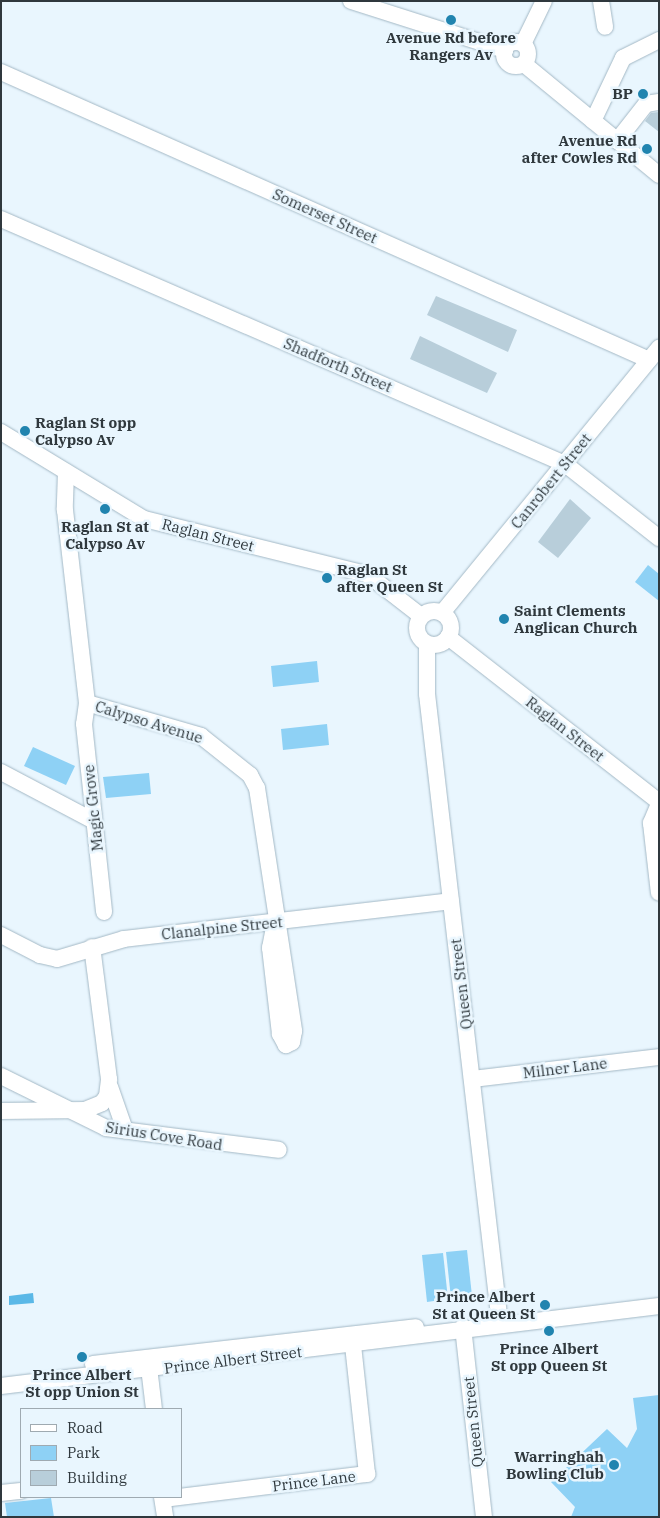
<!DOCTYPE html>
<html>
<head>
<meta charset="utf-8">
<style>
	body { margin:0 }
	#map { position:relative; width:660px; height:1518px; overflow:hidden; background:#e9f6fe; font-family:"IBM Plex Serif",serif }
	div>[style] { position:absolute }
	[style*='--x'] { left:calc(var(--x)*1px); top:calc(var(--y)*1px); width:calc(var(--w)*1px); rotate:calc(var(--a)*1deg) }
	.green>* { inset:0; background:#8ed1f5 }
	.water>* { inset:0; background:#5ab8e7 }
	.building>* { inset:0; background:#b8ceda }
	.roads { filter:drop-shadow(0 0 1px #a3b8c5) drop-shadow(0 0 1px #a3b8c5) }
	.minor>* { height:16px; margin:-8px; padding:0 8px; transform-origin:8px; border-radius:8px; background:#fff }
	.minor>.ring { margin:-8px; padding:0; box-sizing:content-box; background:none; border:16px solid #fff; border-radius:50% }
	.dots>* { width:14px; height:14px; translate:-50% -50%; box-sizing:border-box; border:2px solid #e9f6fe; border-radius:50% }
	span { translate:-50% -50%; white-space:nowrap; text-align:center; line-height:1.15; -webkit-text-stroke:5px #e9f6fe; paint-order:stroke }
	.poi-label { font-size:15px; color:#2f383d; font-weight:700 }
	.right { translate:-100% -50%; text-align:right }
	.left { translate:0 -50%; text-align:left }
	.street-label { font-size:15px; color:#2f383d }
	.frame { position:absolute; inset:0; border:2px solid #2f383d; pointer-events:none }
	.legend { position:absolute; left:20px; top:1408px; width:162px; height:90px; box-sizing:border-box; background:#e9f6fe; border:1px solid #9faab1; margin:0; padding:6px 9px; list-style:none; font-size:15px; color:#2f383d }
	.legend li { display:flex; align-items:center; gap:10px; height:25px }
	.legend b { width:25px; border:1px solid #9faab1 }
</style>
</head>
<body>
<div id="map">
	<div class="green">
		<i style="clip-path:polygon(648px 565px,659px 574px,659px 601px,635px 582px)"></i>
		<i style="clip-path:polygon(317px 661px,319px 682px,273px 687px,271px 666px)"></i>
		<i style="clip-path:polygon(327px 724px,329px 745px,283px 750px,281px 729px)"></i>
		<i style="clip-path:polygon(33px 747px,75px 766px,66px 785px,24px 766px)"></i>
		<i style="clip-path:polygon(149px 773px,151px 794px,106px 798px,103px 777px)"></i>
		<i style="clip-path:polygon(467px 1250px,472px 1296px,451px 1298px,446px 1252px)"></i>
		<i style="clip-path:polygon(443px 1253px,448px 1299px,427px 1302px,422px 1255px)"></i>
		<i style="clip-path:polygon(659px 1395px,659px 1517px,571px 1517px,575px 1507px,551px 1482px,607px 1429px,627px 1448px,637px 1429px,633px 1398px)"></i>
		<i style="clip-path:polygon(51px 1498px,54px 1517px,7px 1517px,5px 1503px)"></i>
	</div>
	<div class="water">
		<i style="clip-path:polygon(33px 1293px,34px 1303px,9px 1305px,9px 1296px)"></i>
	</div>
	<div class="building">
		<i style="clip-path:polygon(659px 112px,659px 132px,645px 121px,651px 113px)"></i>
		<i style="clip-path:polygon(436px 296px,517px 330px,508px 352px,427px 315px)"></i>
		<i style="clip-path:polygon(420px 336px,497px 373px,487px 393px,410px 359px)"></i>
		<i style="clip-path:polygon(570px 499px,591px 518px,558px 558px,538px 542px)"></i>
	</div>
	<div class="roads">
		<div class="minor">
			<i style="--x:351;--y:1;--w:162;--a:17.7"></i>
			<i style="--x:601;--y:1;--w:26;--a:81"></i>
			<i class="ring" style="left:504px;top:42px;width:8px;height:8px"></i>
			<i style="--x:523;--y:44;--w:48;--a:-64"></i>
			<i style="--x:524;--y:64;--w:175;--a:39.4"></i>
			<i style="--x:1;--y:72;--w:709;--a:23.96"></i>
			<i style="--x:593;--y:121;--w:70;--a:-64.5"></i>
			<i style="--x:623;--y:58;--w:40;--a:-26.6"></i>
			<i style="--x:617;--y:141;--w:47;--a:-51.9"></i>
			<i style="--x:646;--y:104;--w:13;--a:-9"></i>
			<i style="--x:1;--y:219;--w:615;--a:23.48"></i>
			<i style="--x:565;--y:464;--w:120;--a:38.2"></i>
			<i style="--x:1;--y:432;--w:167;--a:31.3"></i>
			<i style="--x:144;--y:519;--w:230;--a:13.9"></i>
			<i style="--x:367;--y:574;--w:68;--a:37.9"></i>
			<i style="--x:66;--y:472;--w:38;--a:92"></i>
			<i style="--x:65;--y:510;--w:194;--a:83.5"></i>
			<i style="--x:87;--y:703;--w:119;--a:16.1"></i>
			<i style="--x:201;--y:736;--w:63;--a:38.5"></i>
			<i style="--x:250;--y:775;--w:15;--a:62"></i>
			<i style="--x:257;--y:788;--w:246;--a:81.3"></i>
			<i style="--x:294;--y:1031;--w:11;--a:100"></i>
			<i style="--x:292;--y:1042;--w:7;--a:153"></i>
			<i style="--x:286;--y:1045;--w:13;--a:-119"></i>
			<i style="--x:280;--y:1034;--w:87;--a:-96.6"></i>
			<i style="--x:270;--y:948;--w:26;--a:-79"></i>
			<i class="ring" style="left:417px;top:611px;width:18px;height:18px"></i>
			<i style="--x:442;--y:613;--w:343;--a:-50.7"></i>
			<i style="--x:448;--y:637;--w:268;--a:38"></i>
			<i style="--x:427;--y:644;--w:50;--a:90"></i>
			<i style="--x:427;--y:694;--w:634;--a:83.39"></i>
			<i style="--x:87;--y:703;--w:21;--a:98"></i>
			<i style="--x:84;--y:724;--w:189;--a:83.9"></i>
			<i style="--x:1;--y:772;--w:105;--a:27.8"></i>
			<i style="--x:659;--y:804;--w:21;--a:113"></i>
			<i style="--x:651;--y:823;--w:70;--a:83.5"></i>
			<i style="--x:1;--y:935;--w:44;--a:27.1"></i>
			<i style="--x:40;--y:955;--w:17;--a:13"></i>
			<i style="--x:57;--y:959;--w:70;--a:-16.6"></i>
			<i style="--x:124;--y:939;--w:329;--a:-6.6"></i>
			<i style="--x:1;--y:1076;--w:117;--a:26.3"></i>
			<i style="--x:106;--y:1128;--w:174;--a:7.2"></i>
			<i style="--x:472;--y:1079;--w:188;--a:-6.7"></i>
			<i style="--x:110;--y:1087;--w:46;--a:70.8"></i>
			<i style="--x:1;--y:1111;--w:84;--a:-0.7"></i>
			<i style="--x:85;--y:1110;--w:18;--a:-22"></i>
			<i style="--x:102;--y:1103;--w:9;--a:-54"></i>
			<i style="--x:107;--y:1096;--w:17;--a:-83"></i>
			<i style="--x:109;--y:1079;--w:133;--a:-97.3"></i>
			<i style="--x:463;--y:1327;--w:191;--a:83.7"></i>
			<i style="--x:148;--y:1359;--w:50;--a:83.2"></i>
			<i style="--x:93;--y:1364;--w:325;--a:-6.5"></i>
			<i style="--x:1;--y:1386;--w:663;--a:-6.93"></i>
			<i style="--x:1;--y:1493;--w:20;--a:-6"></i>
			<i style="--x:162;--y:1497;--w:20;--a:81"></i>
			<i style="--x:163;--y:1499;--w:206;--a:-7"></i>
			<i style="--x:367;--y:1474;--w:129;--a:-96.2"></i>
		</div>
	</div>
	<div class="dots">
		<i style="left:451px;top:20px;background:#2184af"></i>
		<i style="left:643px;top:94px;background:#2184af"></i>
		<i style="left:647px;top:149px;background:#2184af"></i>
		<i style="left:25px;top:431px;background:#2184af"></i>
		<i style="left:105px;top:509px;background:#2184af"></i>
		<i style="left:327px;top:578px;background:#2184af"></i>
		<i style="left:504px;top:619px;background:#2184af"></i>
		<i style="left:545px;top:1305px;background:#2184af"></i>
		<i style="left:549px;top:1331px;background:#2184af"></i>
		<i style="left:82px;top:1357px;background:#2184af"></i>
		<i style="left:614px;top:1465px;background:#2184af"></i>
	</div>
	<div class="poi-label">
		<span style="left:451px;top:46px">Avenue Rd before<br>Rangers Av</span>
		<span class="right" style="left:633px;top:94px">BP</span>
		<span class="right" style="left:637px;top:149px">Avenue Rd<br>after Cowles Rd</span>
		<span class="left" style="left:35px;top:431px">Raglan St opp<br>Calypso Av</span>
		<span style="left:105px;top:535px">Raglan St at<br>Calypso Av</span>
		<span class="left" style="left:337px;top:578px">Raglan St<br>after Queen St</span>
		<span class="left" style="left:514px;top:619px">Saint Clements<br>Anglican Church</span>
		<span class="right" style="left:535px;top:1305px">Prince Albert<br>St at Queen St</span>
		<span style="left:549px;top:1357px">Prince Albert<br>St opp Queen St</span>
		<span style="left:82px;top:1383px">Prince Albert<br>St opp Union St</span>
		<span class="right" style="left:604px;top:1465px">Warringhah<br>Bowling Club</span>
	</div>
	<div class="street-label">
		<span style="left:325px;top:216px;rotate:24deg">Somerset Street</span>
		<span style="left:338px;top:365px;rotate:23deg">Shadforth Street</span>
		<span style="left:551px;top:481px;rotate:-51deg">Canrobert Street</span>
		<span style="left:208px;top:535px;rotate:14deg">Raglan Street</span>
		<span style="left:149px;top:722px;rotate:17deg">Calypso Avenue</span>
		<span style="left:565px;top:729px;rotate:38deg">Raglan Street</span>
		<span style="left:93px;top:808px;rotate:-96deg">Magic Grove</span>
		<span style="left:222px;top:928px;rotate:-6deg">Clanalpine Street</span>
		<span style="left:461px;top:984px;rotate:-97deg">Queen Street</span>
		<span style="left:565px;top:1068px;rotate:-7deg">Milner Lane</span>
		<span style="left:164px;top:1136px;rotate:9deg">Sirius Cove Road</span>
		<span style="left:233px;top:1360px;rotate:-7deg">Prince Albert Street</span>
		<span style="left:473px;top:1422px;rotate:-96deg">Queen Street</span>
		<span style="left:314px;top:1481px;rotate:-7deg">Prince Lane</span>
	</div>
	<div class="frame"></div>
	<ul class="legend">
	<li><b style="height:6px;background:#fff"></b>Road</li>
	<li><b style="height:14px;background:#8ed1f5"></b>Park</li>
	<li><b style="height:14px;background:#b8ceda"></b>Building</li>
	</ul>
</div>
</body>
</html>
